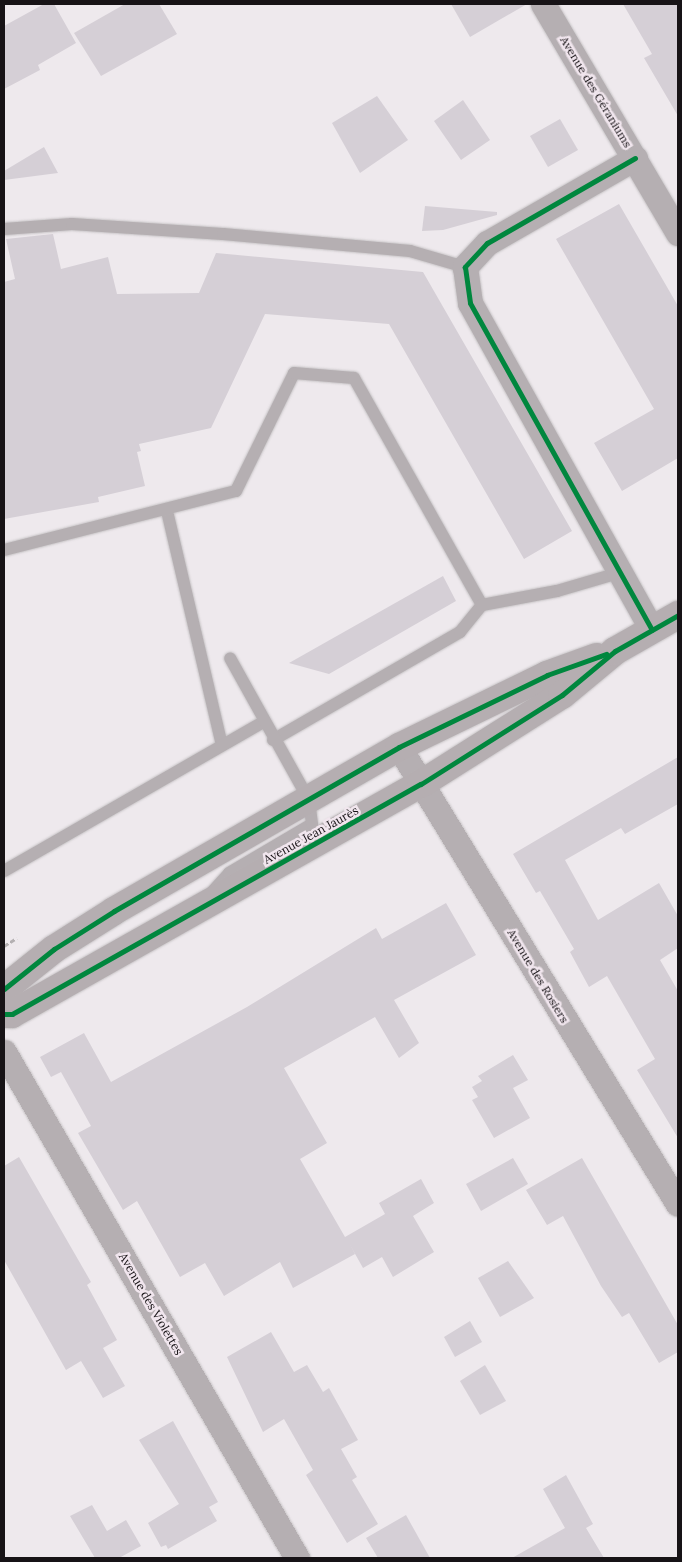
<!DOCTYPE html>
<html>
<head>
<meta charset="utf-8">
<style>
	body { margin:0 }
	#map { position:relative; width:682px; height:1562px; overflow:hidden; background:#eee9ed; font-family:Lora,serif }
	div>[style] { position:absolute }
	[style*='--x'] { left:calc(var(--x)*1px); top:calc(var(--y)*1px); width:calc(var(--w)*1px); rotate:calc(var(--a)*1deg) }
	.building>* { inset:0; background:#d5cfd6 }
	.path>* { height:3px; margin-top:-1.5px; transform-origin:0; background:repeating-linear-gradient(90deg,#b4b0b2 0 5px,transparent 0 7.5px) }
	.roads { filter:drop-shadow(0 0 1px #c6c3c5) drop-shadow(0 0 1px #c6c3c5) }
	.lane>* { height:12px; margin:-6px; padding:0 6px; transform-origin:6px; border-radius:6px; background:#b5afb2 }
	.street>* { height:25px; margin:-12.5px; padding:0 12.5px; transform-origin:12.5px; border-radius:12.5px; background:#b5afb2 }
	.secondary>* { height:28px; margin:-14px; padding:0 14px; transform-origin:14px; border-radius:14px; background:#b5aeb1 }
	.cycleway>* { height:5px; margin:-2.5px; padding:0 2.5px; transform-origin:2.5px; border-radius:2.5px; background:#00873e }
	span { translate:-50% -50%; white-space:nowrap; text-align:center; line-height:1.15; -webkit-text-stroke:5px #f1e6ee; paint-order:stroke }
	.street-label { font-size:12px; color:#171316 }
	.frame { position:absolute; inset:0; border:5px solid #171316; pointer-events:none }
</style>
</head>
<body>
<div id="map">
	<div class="building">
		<i style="clip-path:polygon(44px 4px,54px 4px,76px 43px,38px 65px,40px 70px,4px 89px,4px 26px)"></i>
		<i style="clip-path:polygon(125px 4px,159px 4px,177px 34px,101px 76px,74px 33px)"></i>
		<i style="clip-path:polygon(451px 4px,527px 4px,470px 37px)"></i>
		<i style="clip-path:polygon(623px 4px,678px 4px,678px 116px,644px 58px,652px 54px)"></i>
		<i style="clip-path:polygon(377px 96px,408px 140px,360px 173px,332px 123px)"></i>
		<i style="clip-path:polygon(463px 100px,490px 140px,461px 160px,434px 121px)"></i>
		<i style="clip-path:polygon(560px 119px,578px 150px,548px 167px,530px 136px)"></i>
		<i style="clip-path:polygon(44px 147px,58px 173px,4px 180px,4px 171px)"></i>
		<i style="clip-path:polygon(619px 204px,678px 306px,678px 458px,622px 491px,594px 443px,654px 409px,556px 239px)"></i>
		<i style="clip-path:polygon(425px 206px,497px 212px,497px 215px,443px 230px,422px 231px)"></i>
		<i style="clip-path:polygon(53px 234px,61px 269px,108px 257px,117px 294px,199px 293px,216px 253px,423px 272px,572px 531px,524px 559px,389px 324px,265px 314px,211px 428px,139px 444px,141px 451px,137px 452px,145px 486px,98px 497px,99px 502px,4px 519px,4px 282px,15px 279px,6px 239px)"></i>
		<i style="clip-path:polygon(443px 576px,456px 601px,329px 674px,289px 663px)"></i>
		<i style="clip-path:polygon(678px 757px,678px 804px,625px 834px,621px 828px,565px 860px,598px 920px,659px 883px,678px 916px,678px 948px,660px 960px,678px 991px,678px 1138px,637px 1070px,655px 1059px,607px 976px,589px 987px,570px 952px,574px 949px,540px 891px,536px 893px,513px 854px)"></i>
		<i style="clip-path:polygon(446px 903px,476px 955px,394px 1000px,419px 1043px,399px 1058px,375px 1017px,284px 1068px,327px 1143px,300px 1159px,345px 1237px,385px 1214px,379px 1203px,421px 1179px,434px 1203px,413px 1216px,434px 1252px,393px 1277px,382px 1257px,363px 1268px,349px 1243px,355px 1254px,293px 1288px,280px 1262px,224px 1296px,205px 1263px,180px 1277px,137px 1201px,123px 1210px,78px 1133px,91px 1126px,61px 1072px,51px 1077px,40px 1057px,84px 1033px,111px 1082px,247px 1007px,376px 928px,382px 939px)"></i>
		<i style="clip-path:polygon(513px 1055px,528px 1080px,513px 1088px,530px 1118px,494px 1138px,472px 1100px,478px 1097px,472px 1087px,482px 1081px,478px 1076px)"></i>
		<i style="clip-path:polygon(19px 1157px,91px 1282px,87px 1285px,117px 1340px,103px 1348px,125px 1386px,103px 1398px,81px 1361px,66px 1370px,4px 1260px,4px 1166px)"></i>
		<i style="clip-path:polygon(513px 1158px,528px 1184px,481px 1211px,466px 1184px)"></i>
		<i style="clip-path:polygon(582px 1158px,678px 1325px,678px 1352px,659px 1363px,629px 1313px,622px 1317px,601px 1286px,563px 1216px,547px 1225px,526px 1190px)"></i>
		<i style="clip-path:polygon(508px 1261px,534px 1298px,500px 1317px,478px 1278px)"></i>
		<i style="clip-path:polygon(470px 1321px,482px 1342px,455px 1357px,444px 1337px)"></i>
		<i style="clip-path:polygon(271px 1332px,294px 1372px,307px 1365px,323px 1392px,329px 1388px,358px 1440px,341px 1449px,357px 1477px,352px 1480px,378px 1524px,347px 1543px,306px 1475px,313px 1470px,284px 1419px,263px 1432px,227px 1357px)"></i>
		<i style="clip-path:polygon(485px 1365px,506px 1401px,480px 1415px,460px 1381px)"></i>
		<i style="clip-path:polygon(173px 1421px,218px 1502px,209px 1507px,217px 1521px,168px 1549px,166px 1545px,161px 1547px,148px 1523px,179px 1504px,139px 1440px)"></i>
		<i style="clip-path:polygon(566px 1475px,593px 1524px,586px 1528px,604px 1558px,512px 1558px,565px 1528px,543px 1489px)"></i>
		<i style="clip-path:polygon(92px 1505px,107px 1531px,126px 1520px,141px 1546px,119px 1558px,95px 1558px,70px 1516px)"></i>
		<i style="clip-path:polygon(406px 1515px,430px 1558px,378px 1558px,366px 1538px)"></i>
	</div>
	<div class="path">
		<i style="--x:4;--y:946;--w:15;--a:-32"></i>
	</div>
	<div class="roads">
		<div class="lane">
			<i style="--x:4;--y:229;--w:68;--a:-4.2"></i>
			<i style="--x:72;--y:224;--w:151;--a:3.8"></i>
			<i style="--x:223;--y:234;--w:188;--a:5.2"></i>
			<i style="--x:410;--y:251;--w:57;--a:16.2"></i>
			<i style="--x:167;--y:511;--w:240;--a:76.8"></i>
			<i style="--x:4;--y:550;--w:239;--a:-14.3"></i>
			<i style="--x:236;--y:491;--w:131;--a:-63.8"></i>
			<i style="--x:294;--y:373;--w:60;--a:4.8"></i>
			<i style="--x:354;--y:378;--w:261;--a:60.6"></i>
			<i style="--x:273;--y:740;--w:216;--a:-30"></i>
			<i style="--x:460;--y:632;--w:35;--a:-51"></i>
			<i style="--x:482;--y:605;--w:76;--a:-10.6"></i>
			<i style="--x:557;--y:591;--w:64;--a:-16.4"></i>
			<i style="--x:4;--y:871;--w:299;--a:-29.9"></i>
			<i style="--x:212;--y:892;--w:25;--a:-48"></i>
			<i style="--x:229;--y:873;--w:96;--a:-30.6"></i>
			<i style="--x:312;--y:824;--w:24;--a:-97"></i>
			<i style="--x:309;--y:800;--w:162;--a:-119.1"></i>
		</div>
		<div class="street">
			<i style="--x:543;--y:4;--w:266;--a:59.5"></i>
			<i style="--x:635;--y:158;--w:171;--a:150.1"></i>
			<i style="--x:487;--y:243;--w:33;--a:133"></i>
			<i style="--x:465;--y:267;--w:36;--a:82"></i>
			<i style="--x:470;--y:303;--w:374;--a:60.9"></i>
			<i style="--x:399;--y:747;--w:535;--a:58.6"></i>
			<i style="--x:4;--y:1052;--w:585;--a:59.93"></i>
		</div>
		<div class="secondary">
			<i style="--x:4;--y:989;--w:64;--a:-38.7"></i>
			<i style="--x:54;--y:949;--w:71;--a:-32.3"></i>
			<i style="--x:114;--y:911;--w:329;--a:-29.9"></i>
			<i style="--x:399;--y:747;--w:165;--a:-25.9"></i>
			<i style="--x:547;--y:675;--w:53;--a:-19.8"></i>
			<i style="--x:4;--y:1014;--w:8;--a:0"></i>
			<i style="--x:12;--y:1014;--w:469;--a:-29.4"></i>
			<i style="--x:421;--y:784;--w:167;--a:-32.3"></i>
			<i style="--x:562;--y:695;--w:69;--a:-39.7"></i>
			<i style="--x:615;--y:651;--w:73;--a:-29.7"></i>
		</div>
	</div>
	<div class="cycleway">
		<i style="--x:635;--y:158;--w:171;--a:150.1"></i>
		<i style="--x:487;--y:243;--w:33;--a:133"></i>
		<i style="--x:465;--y:267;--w:36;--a:82"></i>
		<i style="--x:470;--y:303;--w:374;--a:60.9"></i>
		<i style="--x:4;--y:989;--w:64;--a:-38.7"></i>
		<i style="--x:54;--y:949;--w:71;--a:-32.3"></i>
		<i style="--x:114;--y:911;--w:329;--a:-29.9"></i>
		<i style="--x:399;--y:747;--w:165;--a:-25.9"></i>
		<i style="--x:547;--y:675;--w:63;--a:-19.6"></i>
		<i style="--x:4;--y:1014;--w:8;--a:0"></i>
		<i style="--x:12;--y:1014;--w:469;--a:-29.4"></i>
		<i style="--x:421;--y:784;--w:167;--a:-32.3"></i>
		<i style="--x:562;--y:695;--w:69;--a:-39.7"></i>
		<i style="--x:615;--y:651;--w:73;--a:-29.7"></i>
	</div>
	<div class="street-label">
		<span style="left:596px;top:92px;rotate:59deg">Avenue des Géraniums</span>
		<span style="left:311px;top:835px;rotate:-29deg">Avenue Jean Jaurès</span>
		<span style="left:538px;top:976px;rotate:59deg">Avenue des Rosiers</span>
		<span style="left:151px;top:1304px;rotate:60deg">Avenue des Violettes</span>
	</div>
	<div class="frame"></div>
</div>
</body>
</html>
